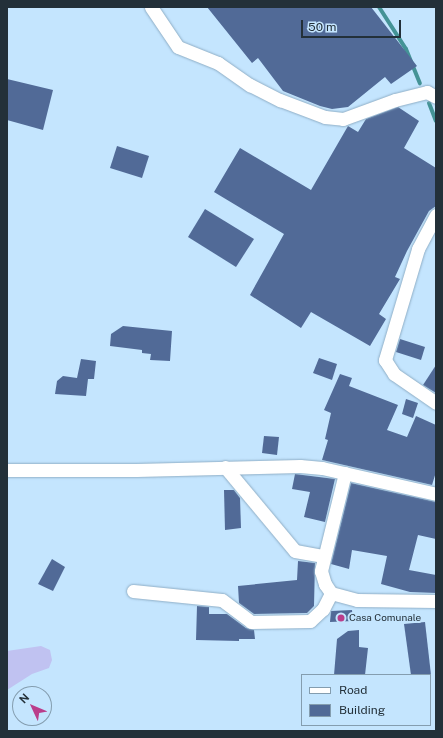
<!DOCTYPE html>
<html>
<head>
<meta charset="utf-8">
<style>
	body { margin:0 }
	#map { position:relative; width:443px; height:738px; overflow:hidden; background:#c4e5fe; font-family:"Public Sans",sans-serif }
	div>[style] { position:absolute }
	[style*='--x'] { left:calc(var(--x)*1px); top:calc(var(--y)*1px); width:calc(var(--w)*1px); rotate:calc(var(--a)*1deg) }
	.green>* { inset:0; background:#c0c2f1 }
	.stream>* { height:4px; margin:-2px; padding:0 2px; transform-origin:2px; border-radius:2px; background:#449396 }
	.building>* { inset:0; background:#516a97 }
	.roads { filter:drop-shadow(0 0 1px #8faec6) drop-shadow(0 0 1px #8faec6) }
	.minor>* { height:13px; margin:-6.5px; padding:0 6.5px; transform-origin:6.5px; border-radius:6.5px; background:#fff }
	.dots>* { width:11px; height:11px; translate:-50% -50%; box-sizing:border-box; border:2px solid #c4e5fe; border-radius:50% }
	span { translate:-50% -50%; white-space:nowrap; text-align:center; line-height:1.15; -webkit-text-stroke:4px #c4e5fe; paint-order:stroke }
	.poi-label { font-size:10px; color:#233039 }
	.left { translate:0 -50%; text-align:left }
	.frame { position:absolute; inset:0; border:8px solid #233039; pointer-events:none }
	.legend { position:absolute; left:301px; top:674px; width:130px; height:52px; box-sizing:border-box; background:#c4e5fe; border:1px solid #849daf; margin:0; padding:5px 7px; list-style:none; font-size:12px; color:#233039 }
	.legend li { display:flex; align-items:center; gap:8px; height:20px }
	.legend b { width:20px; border:1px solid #849daf }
	.north { position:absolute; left:12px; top:686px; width:40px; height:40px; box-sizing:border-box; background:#c4e5fe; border:1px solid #849daf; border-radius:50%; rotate:314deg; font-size:11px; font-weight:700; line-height:16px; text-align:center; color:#233039 }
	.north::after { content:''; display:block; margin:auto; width:14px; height:18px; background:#ba3d8b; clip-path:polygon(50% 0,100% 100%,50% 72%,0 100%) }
	.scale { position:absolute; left:301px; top:20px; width:100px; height:18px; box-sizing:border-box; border:2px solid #233039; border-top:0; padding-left:5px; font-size:12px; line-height:14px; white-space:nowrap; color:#233039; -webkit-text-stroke:3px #c4e5fe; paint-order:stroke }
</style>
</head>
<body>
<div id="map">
	<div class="green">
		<i style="clip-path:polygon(41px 646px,50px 650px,52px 660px,49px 668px,32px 674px,7px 690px,7px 651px)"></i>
	</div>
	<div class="stream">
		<i style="--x:379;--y:7;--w:50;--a:57.3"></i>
		<i style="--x:406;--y:49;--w:37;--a:68"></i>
		<i style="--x:429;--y:103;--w:19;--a:69"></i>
	</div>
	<div class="building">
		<i style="clip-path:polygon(207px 7px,371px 7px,417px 66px,391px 84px,385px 77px,348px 107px,332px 109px,320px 106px,283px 91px,258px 58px,252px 63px)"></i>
		<i style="clip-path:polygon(7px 79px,53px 90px,43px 130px,7px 120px)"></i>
		<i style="clip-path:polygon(398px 107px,419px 121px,404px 148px,436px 168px,436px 206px,429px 211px,407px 251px,395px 277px,400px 279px,379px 314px,386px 319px,370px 346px,311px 312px,301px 328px,250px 295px,284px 234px,214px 192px,240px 148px,311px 190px,348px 126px,358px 132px,366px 119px)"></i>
		<i style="clip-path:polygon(117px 146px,149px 156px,142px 178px,110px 168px)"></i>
		<i style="clip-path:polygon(205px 209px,254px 239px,236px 267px,188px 237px)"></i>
		<i style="clip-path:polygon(123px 326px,172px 331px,170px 361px,150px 360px,151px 354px,142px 353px,142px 350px,110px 346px,111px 334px)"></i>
		<i style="clip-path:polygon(400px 339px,425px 347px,421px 360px,396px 352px)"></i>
		<i style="clip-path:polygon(319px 358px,337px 364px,332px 380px,313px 373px)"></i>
		<i style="clip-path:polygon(81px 359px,96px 361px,94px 379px,88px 379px,86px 396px,55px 394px,57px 381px,63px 376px,77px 378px)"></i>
		<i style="clip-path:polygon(436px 365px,436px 393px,423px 385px)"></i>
		<i style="clip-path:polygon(340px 374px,352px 378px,349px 386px,398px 405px,387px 430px,407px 437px,416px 416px,436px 425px,436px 472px,432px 485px,322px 460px,328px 440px,325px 439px,331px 413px,324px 410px)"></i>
		<i style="clip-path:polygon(406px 399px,418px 403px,413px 418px,402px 414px)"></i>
		<i style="clip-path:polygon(264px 436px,279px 437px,277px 455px,262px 453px)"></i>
		<i style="clip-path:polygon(295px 474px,335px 479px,325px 522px,304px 517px,310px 492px,292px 489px)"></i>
		<i style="clip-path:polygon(351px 483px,436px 502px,436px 539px,418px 535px,409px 570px,436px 575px,436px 593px,410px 592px,381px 584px,387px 556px,352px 550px,349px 569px,331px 564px)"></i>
		<i style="clip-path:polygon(224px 490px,234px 490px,240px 498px,241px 528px,225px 530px)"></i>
		<i style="clip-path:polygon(52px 559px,65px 567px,53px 591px,38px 584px)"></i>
		<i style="clip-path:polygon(298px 561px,315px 563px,314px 606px,307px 613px,254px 614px,239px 603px,238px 586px,297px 580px)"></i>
		<i style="clip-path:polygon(197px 606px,209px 607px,209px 614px,227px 614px,246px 628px,254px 630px,255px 639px,239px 639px,239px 641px,196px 640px)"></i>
		<i style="clip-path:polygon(352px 610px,353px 621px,330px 622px,331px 611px)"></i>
		<i style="clip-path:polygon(425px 622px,431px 675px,411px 675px,404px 624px)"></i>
		<i style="clip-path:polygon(359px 630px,359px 647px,368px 648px,365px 675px,334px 675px,337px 639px,348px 631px)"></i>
	</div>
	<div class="roads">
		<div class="minor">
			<i style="--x:151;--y:7;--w:48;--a:56"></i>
			<i style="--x:178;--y:47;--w:43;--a:21.8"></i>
			<i style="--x:218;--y:63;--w:39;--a:35"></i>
			<i style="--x:250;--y:85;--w:34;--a:27"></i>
			<i style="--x:280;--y:100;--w:48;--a:20.7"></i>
			<i style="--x:325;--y:117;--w:18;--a:6"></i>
			<i style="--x:343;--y:119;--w:55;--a:-20.1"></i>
			<i style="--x:395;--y:100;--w:33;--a:-14"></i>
			<i style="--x:427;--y:92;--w:10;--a:29"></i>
			<i style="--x:436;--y:215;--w:38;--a:118"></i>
			<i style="--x:418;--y:249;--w:116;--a:106.6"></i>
			<i style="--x:385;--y:360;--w:17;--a:57"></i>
			<i style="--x:394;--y:374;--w:51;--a:34.6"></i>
			<i style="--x:225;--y:467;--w:109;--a:50.2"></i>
			<i style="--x:295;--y:551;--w:29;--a:10"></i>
			<i style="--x:7;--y:470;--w:129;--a:0"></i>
			<i style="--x:136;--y:470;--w:164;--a:-1.4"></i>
			<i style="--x:300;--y:466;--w:22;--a:5"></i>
			<i style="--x:322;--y:468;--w:117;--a:12.8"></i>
			<i style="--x:345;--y:473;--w:101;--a:103.8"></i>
			<i style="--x:321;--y:571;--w:14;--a:73"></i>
			<i style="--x:325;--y:584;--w:11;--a:56"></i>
			<i style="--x:331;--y:593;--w:27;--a:15"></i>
			<i style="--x:357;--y:600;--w:79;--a:0.7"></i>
			<i style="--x:133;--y:591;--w:89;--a:5.8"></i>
			<i style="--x:222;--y:600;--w:36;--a:37"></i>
			<i style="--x:251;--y:622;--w:59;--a:-1"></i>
			<i style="--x:310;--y:621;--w:18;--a:-43"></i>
			<i style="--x:323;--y:609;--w:18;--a:-63"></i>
		</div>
	</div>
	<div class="dots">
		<i style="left:341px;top:618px;background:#ba3d8b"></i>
	</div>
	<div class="poi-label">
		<span class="left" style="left:349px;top:618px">Casa Comunale</span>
	</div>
	<div class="frame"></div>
	<ul class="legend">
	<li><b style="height:5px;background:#fff"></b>Road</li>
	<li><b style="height:11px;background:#516a97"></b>Building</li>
	</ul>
	<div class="north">N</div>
	<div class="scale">50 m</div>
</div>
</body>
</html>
